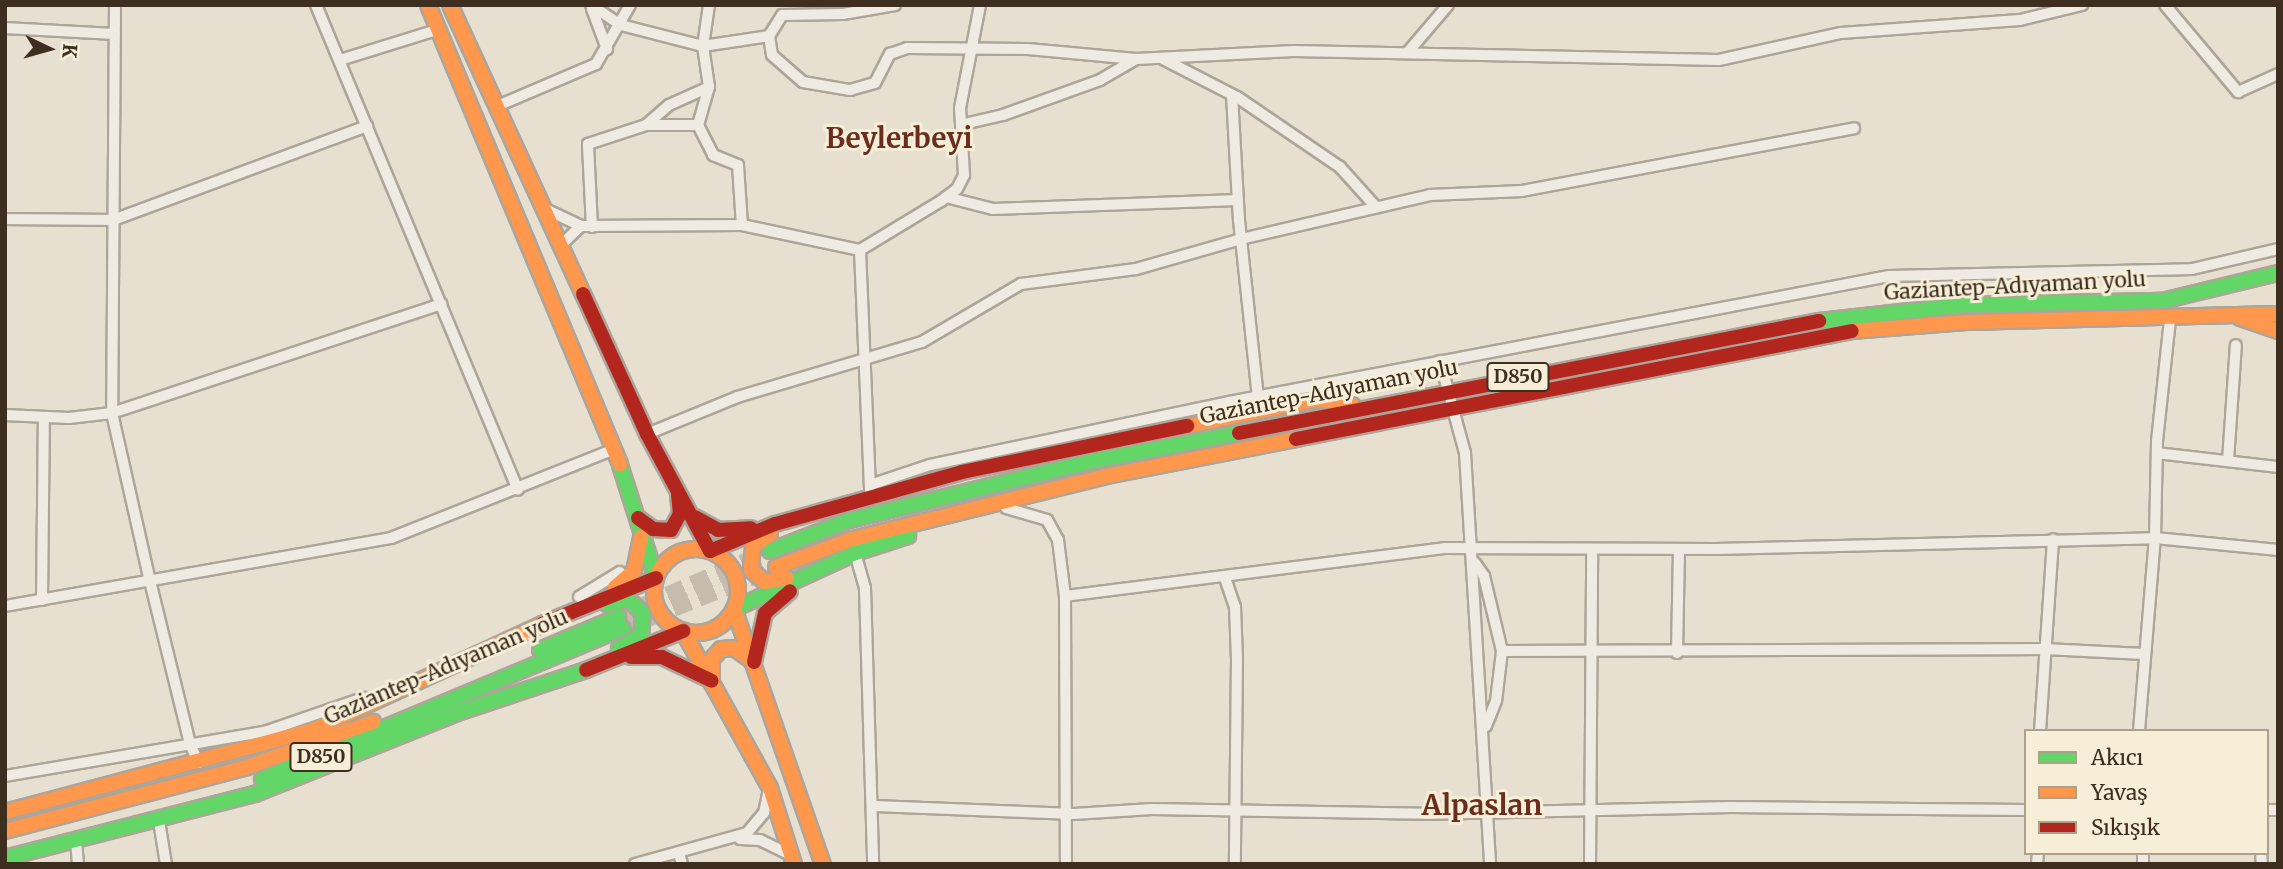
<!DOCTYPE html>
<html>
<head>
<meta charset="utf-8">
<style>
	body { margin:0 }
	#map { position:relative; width:2283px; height:869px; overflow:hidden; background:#e7e0d1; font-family:Merriweather,serif }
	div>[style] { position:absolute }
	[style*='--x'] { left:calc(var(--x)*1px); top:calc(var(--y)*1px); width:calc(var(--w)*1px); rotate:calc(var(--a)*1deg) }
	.highway-tunnel>* { height:18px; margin-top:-9px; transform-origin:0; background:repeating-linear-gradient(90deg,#c5bcae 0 18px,transparent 0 27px) }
	.roads { filter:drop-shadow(2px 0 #ada599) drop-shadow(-2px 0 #ada599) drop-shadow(0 2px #ada599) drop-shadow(0 -2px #ada599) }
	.street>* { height:10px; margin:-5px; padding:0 5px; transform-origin:5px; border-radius:5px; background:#efebe3 }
	.fast>* { height:14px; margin:-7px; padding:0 7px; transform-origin:7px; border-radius:7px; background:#63d668 }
	.slow>* { height:14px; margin:-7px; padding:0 7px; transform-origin:7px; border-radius:7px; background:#ff974d }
	.slow>.ring { margin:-7px; padding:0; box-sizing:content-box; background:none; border:14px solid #ff974d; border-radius:50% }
	.jam>* { height:14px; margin:-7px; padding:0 7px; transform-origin:7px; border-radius:7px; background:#b3261e }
	span { translate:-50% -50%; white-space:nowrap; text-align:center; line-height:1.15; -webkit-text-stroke:6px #f7eed8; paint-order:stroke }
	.shield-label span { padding:2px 5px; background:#f7eed8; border:2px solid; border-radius:5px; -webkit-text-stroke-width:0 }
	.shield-label { font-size:19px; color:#3d2e20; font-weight:700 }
	.street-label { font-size:21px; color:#3d2e20 }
	.district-label { font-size:28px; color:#6b2e1e; font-weight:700 }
	.frame { position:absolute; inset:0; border:7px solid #3d2e20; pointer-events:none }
	.legend { position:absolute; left:2024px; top:729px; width:245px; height:126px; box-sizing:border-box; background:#f7eed8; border:2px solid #ada18e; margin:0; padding:9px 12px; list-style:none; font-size:21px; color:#3d2e20 }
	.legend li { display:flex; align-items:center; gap:14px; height:35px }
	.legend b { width:35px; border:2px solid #ada18e }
	.north { position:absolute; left:14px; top:14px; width:70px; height:70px; -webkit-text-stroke:5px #f7eed8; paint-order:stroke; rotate:95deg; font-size:19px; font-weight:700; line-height:28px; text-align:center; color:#3d2e20 }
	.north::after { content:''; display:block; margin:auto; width:24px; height:32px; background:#3d2e20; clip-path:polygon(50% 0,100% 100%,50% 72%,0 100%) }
</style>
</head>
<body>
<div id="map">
	<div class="highway-tunnel">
		<div style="--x:618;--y:617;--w:159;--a:-23.3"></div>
		<div style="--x:623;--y:628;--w:165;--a:-21.7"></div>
	</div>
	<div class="roads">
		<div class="street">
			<div style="--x:115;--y:5;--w:408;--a:90.4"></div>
			<div style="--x:112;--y:413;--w:172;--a:77.3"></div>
			<div style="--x:150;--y:581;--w:168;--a:76.2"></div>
			<div style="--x:190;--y:744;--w:21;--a:65"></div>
			<div style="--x:316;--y:5;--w:525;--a:67.39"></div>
			<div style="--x:591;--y:5;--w:36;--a:34"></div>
			<div style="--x:621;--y:25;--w:85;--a:14.4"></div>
			<div style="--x:703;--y:46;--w:67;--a:-8.6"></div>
			<div style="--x:769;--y:36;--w:25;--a:-58"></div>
			<div style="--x:782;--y:15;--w:61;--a:-0.9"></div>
			<div style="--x:843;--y:14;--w:53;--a:-9.8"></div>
			<div style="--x:2165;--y:5;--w:114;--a:50"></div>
			<div style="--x:2238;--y:92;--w:44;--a:-24.2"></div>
			<div style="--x:592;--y:9;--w:43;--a:69.4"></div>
			<div style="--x:5;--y:28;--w:109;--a:3.2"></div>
			<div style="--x:769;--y:36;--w:19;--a:81"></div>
			<div style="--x:772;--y:55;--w:41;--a:41.1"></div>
			<div style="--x:803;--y:82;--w:48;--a:9.7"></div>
			<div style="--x:850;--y:90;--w:26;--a:-16"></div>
			<div style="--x:875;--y:83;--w:33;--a:-63"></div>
			<div style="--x:890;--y:54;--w:18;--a:-19"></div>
			<div style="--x:907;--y:48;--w:121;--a:0.5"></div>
			<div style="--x:1028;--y:49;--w:108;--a:5.3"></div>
			<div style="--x:1136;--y:59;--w:158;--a:-2.9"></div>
			<div style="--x:1294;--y:51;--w:425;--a:1.2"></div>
			<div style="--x:1719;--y:60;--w:125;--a:-12.5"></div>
			<div style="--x:1841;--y:33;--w:179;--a:-4.2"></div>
			<div style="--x:2020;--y:20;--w:64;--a:-13.6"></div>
			<div style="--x:1408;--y:52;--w:62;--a:-49.6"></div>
			<div style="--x:1163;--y:59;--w:83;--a:27.2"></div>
			<div style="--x:1237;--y:97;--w:125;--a:34.2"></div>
			<div style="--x:1340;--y:167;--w:54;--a:48"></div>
			<div style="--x:340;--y:60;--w:102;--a:-17.2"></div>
			<div style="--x:1232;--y:95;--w:125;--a:86.8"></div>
			<div style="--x:1239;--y:220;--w:178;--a:83.9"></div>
			<div style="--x:495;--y:107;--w:110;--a:-23.1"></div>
			<div style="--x:596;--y:64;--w:68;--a:-60"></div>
			<div style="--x:964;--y:124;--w:40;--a:-13"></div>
			<div style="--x:1003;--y:115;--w:103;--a:-19.8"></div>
			<div style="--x:1100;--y:80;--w:42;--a:-30.3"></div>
			<div style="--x:646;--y:125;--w:30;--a:-41"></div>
			<div style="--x:669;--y:105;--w:44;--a:-24.2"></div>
			<div style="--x:698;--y:125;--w:40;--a:-74"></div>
			<div style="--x:709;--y:87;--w:41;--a:-98.3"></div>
			<div style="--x:703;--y:46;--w:41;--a:-81.7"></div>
			<div style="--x:946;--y:197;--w:49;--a:14.3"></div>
			<div style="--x:993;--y:209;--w:245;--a:-2.1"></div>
			<div style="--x:541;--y:207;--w:44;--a:25.4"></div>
			<div style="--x:581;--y:226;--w:161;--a:-0.4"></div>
			<div style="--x:742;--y:225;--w:121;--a:12"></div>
			<div style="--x:860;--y:250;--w:95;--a:-31.2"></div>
			<div style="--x:941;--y:201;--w:20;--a:-37"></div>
			<div style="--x:957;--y:189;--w:16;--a:-63"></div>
			<div style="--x:964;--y:175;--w:67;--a:-93.4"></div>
			<div style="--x:960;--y:108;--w:105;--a:-79"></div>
			<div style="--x:5;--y:219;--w:108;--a:0.5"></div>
			<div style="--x:113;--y:220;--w:271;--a:-20.3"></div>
			<div style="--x:592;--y:227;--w:83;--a:-92.8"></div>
			<div style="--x:588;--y:144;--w:61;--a:-18.1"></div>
			<div style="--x:646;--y:125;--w:52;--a:0"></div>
			<div style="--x:698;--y:125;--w:34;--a:63"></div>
			<div style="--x:713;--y:155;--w:27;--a:22"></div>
			<div style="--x:738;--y:165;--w:60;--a:86.2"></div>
			<div style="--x:560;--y:246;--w:29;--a:-44"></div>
			<div style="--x:860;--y:250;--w:240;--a:87.6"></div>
			<div style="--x:1440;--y:361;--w:95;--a:74.8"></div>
			<div style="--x:1465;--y:453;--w:412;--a:86.5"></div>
			<div style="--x:5;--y:415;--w:64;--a:2.7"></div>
			<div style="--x:69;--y:418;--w:43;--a:-6.6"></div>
			<div style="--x:112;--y:413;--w:347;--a:-18.3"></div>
			<div style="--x:647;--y:434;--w:97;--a:-22.3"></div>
			<div style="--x:737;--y:397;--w:193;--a:-16.6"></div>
			<div style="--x:922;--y:342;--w:115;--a:-30.4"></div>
			<div style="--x:1021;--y:284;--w:116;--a:-7.4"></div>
			<div style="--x:1136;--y:269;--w:109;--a:-15.9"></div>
			<div style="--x:1241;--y:239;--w:194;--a:-13.1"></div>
			<div style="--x:1430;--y:195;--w:92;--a:-2.5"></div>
			<div style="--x:1522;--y:191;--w:338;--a:-10.7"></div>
			<div style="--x:2157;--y:453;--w:122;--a:6.6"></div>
			<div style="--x:2228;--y:461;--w:116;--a:-86.1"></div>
			<div style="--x:870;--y:485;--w:63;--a:-18.4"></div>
			<div style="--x:930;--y:465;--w:306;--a:-11.9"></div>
			<div style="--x:1229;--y:402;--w:672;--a:-10.81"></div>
			<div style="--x:1889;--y:276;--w:303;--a:-1.3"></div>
			<div style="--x:2192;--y:269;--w:88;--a:-13.1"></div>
			<div style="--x:1006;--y:508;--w:43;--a:16.3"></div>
			<div style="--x:1047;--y:520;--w:23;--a:61"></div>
			<div style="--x:1058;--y:540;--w:56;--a:82.9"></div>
			<div style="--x:1065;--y:596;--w:268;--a:89.8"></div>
			<div style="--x:855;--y:553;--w:36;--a:74"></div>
			<div style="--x:865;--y:588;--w:276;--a:88.3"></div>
			<div style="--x:1475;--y:563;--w:16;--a:55"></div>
			<div style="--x:1484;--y:576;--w:77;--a:76.5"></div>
			<div style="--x:1502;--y:651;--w:50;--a:96.8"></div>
			<div style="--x:1496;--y:701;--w:27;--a:112"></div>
			<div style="--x:1225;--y:578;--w:31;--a:71"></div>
			<div style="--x:1235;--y:607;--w:51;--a:87.8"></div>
			<div style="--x:1237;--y:658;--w:206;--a:90.6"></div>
			<div style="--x:1065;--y:596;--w:383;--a:-7.2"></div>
			<div style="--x:1445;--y:548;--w:271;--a:0.2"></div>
			<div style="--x:1716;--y:549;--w:439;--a:-1.4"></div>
			<div style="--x:2155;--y:538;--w:124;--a:5.6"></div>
			<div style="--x:579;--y:597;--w:48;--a:-31.4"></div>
			<div style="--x:42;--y:600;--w:183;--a:-89.4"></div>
			<div style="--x:5;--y:606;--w:392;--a:-10"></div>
			<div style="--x:391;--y:538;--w:241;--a:-21.7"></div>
			<div style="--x:1502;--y:651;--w:543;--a:-0.21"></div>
			<div style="--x:2045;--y:649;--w:99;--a:2.9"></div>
			<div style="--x:1677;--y:653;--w:104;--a:-88.9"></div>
			<div style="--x:2040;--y:731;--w:192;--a:-86.1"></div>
			<div style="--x:2139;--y:731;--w:194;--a:-85.3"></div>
			<div style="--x:2155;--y:538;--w:97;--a:-88.8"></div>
			<div style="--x:2157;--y:441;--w:122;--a:-83.9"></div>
			<div style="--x:5;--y:776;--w:266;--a:-9.7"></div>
			<div style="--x:267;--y:731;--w:102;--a:-19"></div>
			<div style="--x:875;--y:806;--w:199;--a:2.3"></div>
			<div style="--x:1074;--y:814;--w:78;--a:-3.7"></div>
			<div style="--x:1152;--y:809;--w:274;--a:1"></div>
			<div style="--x:1426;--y:814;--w:305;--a:-1.3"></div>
			<div style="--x:1731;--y:807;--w:295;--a:0.6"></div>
			<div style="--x:2267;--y:810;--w:11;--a:0"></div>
			<div style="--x:159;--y:821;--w:44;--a:80.8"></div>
			<div style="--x:740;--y:839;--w:20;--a:3"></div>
			<div style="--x:760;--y:840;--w:37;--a:26"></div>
			<div style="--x:76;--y:841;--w:23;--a:85"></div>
			<div style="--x:679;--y:853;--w:11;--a:75"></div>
			<div style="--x:2261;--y:853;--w:11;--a:85"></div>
			<div style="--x:635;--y:864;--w:116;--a:-15.5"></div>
			<div style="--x:747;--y:833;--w:26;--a:-50"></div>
			<div style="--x:764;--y:813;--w:25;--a:-78"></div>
			<div style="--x:1590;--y:864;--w:315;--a:-89.6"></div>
			<div style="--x:2037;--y:864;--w:11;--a:-85"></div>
			<div style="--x:2143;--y:864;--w:11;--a:-90"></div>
		</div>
		<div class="fast">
			<div style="--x:1819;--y:321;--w:146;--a:-6.3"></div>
			<div style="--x:1964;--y:305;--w:198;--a:-1.2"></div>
			<div style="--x:2162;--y:301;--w:119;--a:-13.6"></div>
			<div style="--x:620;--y:465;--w:119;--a:72.3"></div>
			<div style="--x:770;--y:551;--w:82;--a:-21.5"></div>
			<div style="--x:846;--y:521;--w:258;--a:-13.7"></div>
			<div style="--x:1097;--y:460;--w:145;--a:-10.8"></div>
			<div style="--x:607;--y:604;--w:22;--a:-10"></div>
			<div style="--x:629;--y:600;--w:19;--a:43"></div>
			<div style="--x:643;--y:613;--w:22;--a:95"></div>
			<div style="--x:641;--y:635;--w:26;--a:149"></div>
			<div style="--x:734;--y:609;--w:133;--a:-24.8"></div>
			<div style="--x:855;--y:553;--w:56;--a:-17.8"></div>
			<div style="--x:540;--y:650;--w:85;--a:-22.9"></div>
			<div style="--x:262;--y:779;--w:391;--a:-22.7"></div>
			<div style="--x:5;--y:858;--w:258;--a:-14.4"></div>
			<div style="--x:255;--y:794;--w:224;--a:-21.8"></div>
			<div style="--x:463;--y:711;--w:130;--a:-18.4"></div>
		</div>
		<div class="slow">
			<div style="--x:428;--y:5;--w:498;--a:67.3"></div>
			<div style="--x:450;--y:5;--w:318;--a:65.3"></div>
			<div style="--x:2240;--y:318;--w:40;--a:18.9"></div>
			<div style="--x:1852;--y:331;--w:114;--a:-4.5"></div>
			<div style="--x:1966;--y:322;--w:312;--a:-1.5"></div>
			<div style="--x:1187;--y:426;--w:134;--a:-11.6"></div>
			<div style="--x:1318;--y:399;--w:35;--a:10"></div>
			<div style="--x:770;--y:535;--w:20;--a:147"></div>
			<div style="--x:753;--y:546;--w:24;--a:95"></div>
			<div style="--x:751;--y:570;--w:18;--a:41"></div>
			<div style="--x:765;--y:582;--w:22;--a:-10"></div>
			<div class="ring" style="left:654px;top:549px;width:70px;height:70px"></div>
			<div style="--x:776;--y:567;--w:81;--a:-20.2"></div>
			<div style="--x:852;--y:539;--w:262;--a:-13.9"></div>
			<div style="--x:1106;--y:476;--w:194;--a:-11"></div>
			<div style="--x:615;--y:587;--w:25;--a:-40"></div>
			<div style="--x:634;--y:571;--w:35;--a:-78"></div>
			<div style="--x:734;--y:609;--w:270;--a:70.8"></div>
			<div style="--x:683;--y:631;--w:179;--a:61"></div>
			<div style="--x:770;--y:788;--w:80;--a:72.5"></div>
			<div style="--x:712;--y:680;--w:21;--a:-90"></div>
			<div style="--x:712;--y:659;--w:13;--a:-48"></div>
			<div style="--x:721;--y:649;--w:13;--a:-4"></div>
			<div style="--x:734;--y:648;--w:24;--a:35"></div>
			<div style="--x:5;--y:812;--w:319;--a:-14.9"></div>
			<div style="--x:313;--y:730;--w:252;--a:-24.8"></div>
			<div style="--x:5;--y:831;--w:250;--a:-14.8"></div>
			<div style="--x:247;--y:767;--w:134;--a:-19.7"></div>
		</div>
		<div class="jam">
			<div style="--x:583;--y:294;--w:154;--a:65.4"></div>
			<div style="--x:647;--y:434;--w:133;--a:61.7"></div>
			<div style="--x:1239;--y:433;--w:591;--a:-10.93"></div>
			<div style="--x:1296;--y:439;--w:566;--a:-10.99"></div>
			<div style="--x:695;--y:517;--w:26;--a:29"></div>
			<div style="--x:718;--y:530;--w:33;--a:-3"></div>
			<div style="--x:638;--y:518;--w:19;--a:36"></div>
			<div style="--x:653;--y:529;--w:18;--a:3"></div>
			<div style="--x:671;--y:530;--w:18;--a:-61"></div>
			<div style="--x:680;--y:514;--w:19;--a:-96"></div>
			<div style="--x:710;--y:551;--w:70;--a:-22.6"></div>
			<div style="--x:775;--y:524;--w:194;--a:-15.5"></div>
			<div style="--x:962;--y:472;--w:230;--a:-11.6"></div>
			<div style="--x:542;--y:624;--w:123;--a:-22"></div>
			<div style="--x:631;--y:657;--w:31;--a:0"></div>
			<div style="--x:662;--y:657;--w:55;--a:25.6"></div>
			<div style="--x:754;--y:662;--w:50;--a:-77.3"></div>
			<div style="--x:765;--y:613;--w:33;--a:-41"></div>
			<div style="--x:586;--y:670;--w:105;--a:-21.9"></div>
		</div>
	</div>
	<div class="shield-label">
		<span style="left:1518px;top:377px">D850</span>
		<span style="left:321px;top:757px">D850</span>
	</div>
	<div class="street-label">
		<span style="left:2015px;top:286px;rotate:-3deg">Gaziantep-Adıyaman yolu</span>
		<span style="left:1329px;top:392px;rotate:-11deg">Gaziantep-Adıyaman yolu</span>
		<span style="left:446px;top:667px;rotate:-23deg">Gaziantep-Adıyaman yolu</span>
	</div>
	<div class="district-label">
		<span style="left:899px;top:138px">Beylerbeyi</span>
		<span style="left:1482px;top:805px">Alpaslan</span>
	</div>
	<div class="frame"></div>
	<ul class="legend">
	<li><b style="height:9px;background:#63d668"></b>Akıcı</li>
	<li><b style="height:9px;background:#ff974d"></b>Yavaş</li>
	<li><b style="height:9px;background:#b3261e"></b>Sıkışık</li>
	</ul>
	<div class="north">K</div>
</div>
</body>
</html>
